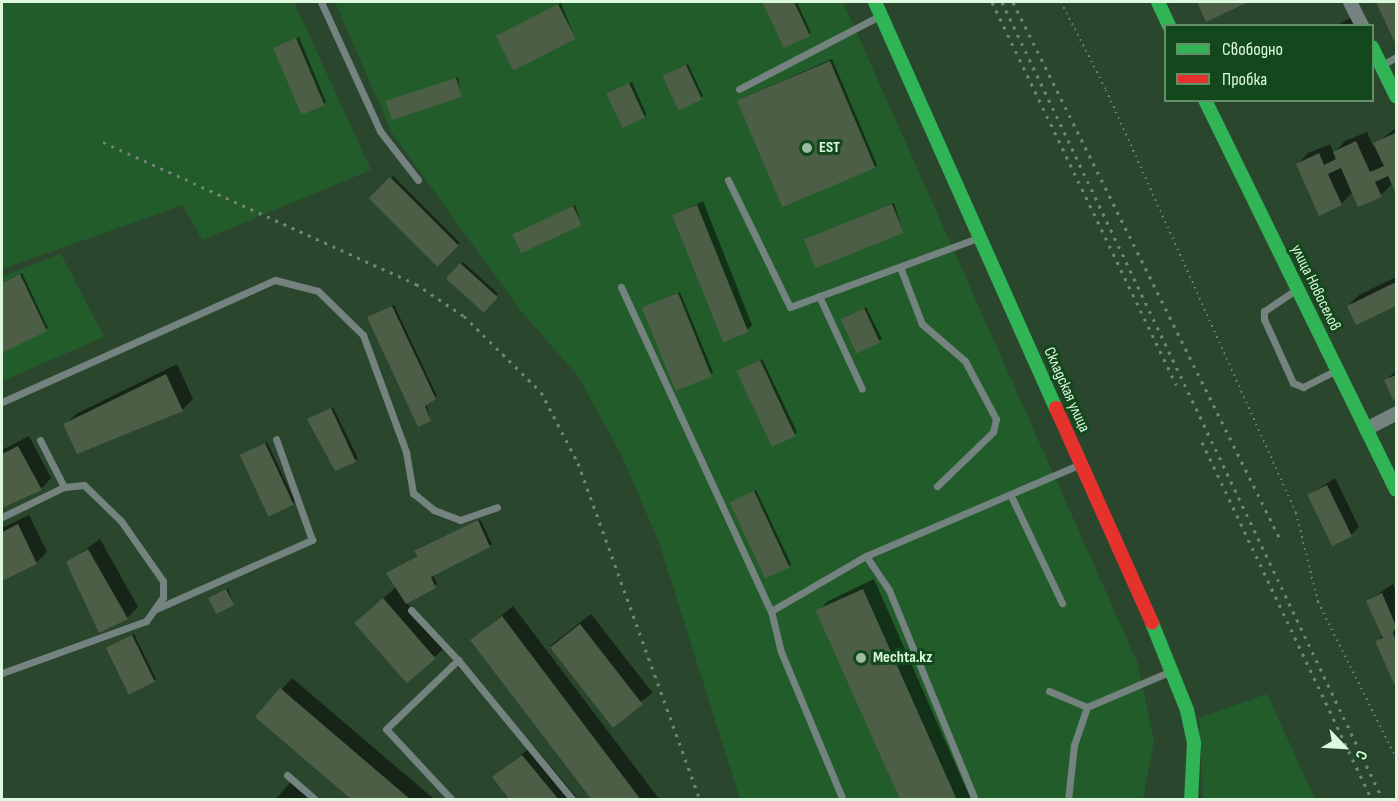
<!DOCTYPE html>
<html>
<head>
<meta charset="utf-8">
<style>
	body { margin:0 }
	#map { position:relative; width:1398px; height:801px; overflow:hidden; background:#2a472e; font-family:"Sofia Sans Condensed",sans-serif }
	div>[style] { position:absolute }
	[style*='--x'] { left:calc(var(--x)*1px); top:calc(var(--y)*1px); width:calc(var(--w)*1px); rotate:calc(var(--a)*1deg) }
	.built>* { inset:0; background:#235c2b }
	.shadow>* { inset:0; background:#0007; transform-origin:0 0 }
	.building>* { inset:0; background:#4c5e46; transform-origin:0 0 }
	.path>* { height:2px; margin-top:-1px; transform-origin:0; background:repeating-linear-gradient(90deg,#72827a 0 1.5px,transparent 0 6px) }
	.lane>* { height:7px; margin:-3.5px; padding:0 3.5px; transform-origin:3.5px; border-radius:3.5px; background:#748380 }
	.street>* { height:14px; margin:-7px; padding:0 7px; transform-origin:7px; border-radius:7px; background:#748380 }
	.fast>* { height:14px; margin:-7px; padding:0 7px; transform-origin:7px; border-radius:7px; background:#30b455 }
	.jam>* { height:14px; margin:-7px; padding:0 7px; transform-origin:7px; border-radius:7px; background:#e5322d }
	.rail>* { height:3px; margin-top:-1.5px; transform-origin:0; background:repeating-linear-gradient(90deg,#718479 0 3px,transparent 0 9px) }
	.dots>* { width:16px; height:16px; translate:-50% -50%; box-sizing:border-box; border:3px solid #12481c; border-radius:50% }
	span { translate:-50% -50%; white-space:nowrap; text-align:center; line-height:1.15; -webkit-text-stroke:6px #12481c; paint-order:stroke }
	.poi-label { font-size:16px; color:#dcf8dd; font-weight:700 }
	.left { translate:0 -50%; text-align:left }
	.street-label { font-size:16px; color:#dcf8dd }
	.frame { position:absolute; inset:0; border:3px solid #dcf8dd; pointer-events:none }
	.legend { position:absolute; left:1164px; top:24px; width:210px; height:78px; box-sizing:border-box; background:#12481c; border:2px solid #638e69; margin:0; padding:8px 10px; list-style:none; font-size:18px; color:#dcf8dd }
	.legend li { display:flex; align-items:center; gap:12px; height:30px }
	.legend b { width:30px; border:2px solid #638e69 }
	.north { position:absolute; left:1314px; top:717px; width:60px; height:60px; -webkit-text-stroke:4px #12481c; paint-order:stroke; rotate:115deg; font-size:16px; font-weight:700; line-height:24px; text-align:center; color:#dcf8dd }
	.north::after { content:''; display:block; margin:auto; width:21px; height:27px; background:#dcf8dd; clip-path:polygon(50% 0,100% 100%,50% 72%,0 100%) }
</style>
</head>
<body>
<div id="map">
	<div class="built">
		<div style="clip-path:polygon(2px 2px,294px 2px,371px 170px,202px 240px,183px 205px,2px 269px)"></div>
		<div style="clip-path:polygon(335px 2px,843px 2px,1138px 664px,1154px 741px,1143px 799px,740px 799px,659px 542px,622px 456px,578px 376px,521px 311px,392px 133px)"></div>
		<div style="clip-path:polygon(61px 254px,104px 337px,2px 381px,2px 277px)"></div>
		<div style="clip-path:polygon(1267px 694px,1315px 799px,1203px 799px,1199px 718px)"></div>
	</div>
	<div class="shadow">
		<div style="clip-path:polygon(764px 2px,797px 2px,811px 33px,785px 46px)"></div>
		<div style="clip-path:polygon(1198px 2px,1245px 2px,1207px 20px)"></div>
		<div style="clip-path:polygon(1377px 2px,1396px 2px,1396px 42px)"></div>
		<div style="clip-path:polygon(561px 3px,575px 38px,499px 34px)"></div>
		<div style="clip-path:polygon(1354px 16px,1358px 26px,1335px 26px)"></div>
		<div style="clip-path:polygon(299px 37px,326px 102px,324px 104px,275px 48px)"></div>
		<div style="clip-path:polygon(832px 59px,877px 165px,875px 167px,739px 100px)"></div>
		<div style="clip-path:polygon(688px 64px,703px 96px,701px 98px,664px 76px)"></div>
		<div style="clip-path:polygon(458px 77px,461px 96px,389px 106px,391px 104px)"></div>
		<div style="left:632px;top:82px;width:36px;height:25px;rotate:66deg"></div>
		<div style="clip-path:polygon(1396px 128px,1396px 189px,1393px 183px,1381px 195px,1353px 192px,1341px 204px,1298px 164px,1308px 153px,1330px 144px,1334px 153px,1345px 141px,1367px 132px,1373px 146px)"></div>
		<div style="left:393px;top:176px;width:94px;height:32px;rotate:45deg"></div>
		<div style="clip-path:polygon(703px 201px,752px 325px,747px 330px,674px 216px)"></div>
		<div style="clip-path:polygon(894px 203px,903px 232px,806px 241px,808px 239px)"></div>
		<div style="clip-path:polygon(575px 205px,581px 224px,514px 236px,516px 234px)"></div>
		<div style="left:463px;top:262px;width:47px;height:22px;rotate:42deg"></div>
		<div style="clip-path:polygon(22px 273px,48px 328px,2px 352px,2px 283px)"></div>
		<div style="clip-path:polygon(1396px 277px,1396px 304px,1357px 323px,1348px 306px,1359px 295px)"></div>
		<div style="clip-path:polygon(680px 292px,713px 372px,711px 374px,643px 308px)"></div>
		<div style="clip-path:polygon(394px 305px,437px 396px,426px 403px,430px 419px,369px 317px)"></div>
		<div style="clip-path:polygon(866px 307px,882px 339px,857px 352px,844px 317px)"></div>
		<div style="clip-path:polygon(762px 359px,797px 432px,795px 434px,738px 371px)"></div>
		<div style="clip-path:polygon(177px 364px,193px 399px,182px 410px,65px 425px,76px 414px)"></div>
		<div style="clip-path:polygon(1396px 370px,1396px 397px,1394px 398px,1386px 381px)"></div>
		<div style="left:333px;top:407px;width:57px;height:25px;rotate:64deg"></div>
		<div style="clip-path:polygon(29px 436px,51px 478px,41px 489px,2px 507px,2px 450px)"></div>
		<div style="clip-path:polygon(267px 442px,295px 501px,293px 503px,244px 454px)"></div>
		<div style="clip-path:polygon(1335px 478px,1359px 527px,1351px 535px,1309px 495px)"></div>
		<div style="clip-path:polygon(756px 490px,791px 564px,789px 566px,732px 503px)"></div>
		<div style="clip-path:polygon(29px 515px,47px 552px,36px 563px,2px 579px,2px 528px)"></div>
		<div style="clip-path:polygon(480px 519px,492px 544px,433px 575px,437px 584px,406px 602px,446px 646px,435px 657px,368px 612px,396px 587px,420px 555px,418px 550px)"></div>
		<div style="clip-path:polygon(100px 539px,138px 607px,127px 618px,68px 562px)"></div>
		<div style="clip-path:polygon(874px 579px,971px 800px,900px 800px,817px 612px,828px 601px)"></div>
		<div style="clip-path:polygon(1393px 584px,1396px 592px,1396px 684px,1377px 642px,1383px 635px,1368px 601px)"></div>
		<div style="clip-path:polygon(228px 588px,233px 603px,212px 597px)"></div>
		<div style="clip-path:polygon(513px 606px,660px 800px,593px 800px,472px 640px)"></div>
		<div style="left:591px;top:614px;width:100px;height:52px;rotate:52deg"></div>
		<div style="clip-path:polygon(134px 634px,156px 679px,154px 681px,110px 646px)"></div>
		<div style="clip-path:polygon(292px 678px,434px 799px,433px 800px,354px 800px,257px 717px)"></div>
		<div style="clip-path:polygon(533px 745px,579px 800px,512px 800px,494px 777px)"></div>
		<div style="clip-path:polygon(291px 782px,314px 800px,275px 800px)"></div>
	</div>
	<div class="building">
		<div style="clip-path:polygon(762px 2px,794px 2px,810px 36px,784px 48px)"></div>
		<div style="clip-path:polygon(1197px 2px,1248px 2px,1206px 22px)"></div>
		<div style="clip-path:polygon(1376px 2px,1396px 2px,1396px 45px)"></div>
		<div style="left:558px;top:4px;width:39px;height:70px;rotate:63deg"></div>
		<div style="left:296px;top:38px;width:73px;height:25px;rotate:67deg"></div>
		<div style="left:830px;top:61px;width:116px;height:101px;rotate:67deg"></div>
		<div style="left:686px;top:65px;width:38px;height:26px;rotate:65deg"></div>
		<div style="left:456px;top:78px;width:20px;height:74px;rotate:72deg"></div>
		<div style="left:629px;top:83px;width:38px;height:25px;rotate:65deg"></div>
		<div style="clip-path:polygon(1395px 133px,1396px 194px,1388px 176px,1375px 182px,1382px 197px,1358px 207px,1341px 168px,1328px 174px,1342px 205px,1319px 216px,1296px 164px,1319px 153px,1324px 165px,1336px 159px,1333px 152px,1356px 141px,1370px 172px,1384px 166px,1373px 143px)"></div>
		<div style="left:390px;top:177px;width:97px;height:30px;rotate:45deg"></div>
		<div style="left:892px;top:204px;width:31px;height:95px;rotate:68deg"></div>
		<div style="left:697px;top:205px;width:137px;height:27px;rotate:68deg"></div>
		<div style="left:573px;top:206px;width:21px;height:67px;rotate:65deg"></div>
		<div style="left:460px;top:263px;width:51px;height:21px;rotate:42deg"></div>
		<div style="clip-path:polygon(20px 274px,47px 331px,2px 353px,2px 283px)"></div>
		<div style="clip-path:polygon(1396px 282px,1396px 306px,1356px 325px,1347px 306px)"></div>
		<div style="left:678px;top:293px;width:90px;height:39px;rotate:68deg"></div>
		<div style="clip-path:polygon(392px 306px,436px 399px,425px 406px,431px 421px,418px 427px,367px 317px)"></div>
		<div style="left:864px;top:308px;width:38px;height:26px;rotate:65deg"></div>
		<div style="left:760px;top:360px;width:84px;height:26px;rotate:65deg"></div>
		<div style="clip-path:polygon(166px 374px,183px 411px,77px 454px,63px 424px)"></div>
		<div style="clip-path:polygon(1396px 375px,1396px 399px,1393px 400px,1384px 380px)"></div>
		<div style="clip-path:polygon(331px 408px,356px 462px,335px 471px,307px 419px)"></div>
		<div style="left:265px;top:443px;width:68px;height:28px;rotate:65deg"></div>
		<div style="clip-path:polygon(18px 446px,42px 490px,2px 508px,2px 454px)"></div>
		<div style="left:1327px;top:485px;width:57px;height:22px;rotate:64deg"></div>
		<div style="left:754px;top:491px;width:84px;height:27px;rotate:65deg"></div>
		<div style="clip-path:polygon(478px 520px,490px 547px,431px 577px,436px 588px,406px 604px,386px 573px,418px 556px,414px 551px)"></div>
		<div style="clip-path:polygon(18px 524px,37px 564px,2px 581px,2px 532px)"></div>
		<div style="clip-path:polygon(88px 549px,128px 619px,99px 633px,66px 562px)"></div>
		<div style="left:226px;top:589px;width:18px;height:20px;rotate:63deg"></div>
		<div style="left:863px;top:589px;width:231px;height:52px;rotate:66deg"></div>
		<div style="clip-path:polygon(1382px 593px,1396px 626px,1393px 633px,1396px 642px,1396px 688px,1375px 641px,1383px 638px,1366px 601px)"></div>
		<div style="left:383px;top:598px;width:80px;height:38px;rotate:49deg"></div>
		<div style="clip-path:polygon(502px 616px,641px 800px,592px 800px,470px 640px)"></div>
		<div style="left:580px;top:624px;width:102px;height:38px;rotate:52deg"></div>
		<div style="left:132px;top:635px;width:52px;height:29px;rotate:64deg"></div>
		<div style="clip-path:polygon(280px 688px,411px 800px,352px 800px,255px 717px)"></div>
		<div style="clip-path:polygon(522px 755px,559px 800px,510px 800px,492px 777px)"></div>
	</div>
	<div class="path">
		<div style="--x:1061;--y:2;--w:99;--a:62.9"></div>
		<div style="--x:1106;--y:90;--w:464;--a:65.8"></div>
		<div style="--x:1296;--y:513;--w:92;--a:76.1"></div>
		<div style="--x:1318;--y:602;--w:174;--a:63.4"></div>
	</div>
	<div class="lane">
		<div style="--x:321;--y:2;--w:142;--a:65.4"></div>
		<div style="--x:380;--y:131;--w:62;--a:52.2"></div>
		<div style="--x:1384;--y:64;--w:14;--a:-30"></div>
		<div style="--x:739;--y:89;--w:158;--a:-27.5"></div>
		<div style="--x:728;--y:180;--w:141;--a:64"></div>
		<div style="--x:790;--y:307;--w:200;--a:-20.2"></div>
		<div style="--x:900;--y:267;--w:61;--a:68.9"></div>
		<div style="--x:922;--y:324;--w:57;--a:40.7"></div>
		<div style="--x:965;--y:361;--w:66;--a:61.9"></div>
		<div style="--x:996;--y:419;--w:13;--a:103"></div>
		<div style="--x:993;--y:432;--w:78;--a:136"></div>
		<div style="--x:621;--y:287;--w:357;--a:65.2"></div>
		<div style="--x:1297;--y:289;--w:40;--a:146"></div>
		<div style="--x:1264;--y:311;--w:8;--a:90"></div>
		<div style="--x:1264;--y:319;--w:70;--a:65.6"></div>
		<div style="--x:1293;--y:383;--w:11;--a:22"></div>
		<div style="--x:1303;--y:387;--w:35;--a:-27"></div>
		<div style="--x:819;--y:296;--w:102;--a:65.2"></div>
		<div style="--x:2;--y:402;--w:299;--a:-24.1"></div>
		<div style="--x:275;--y:280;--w:44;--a:14.3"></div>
		<div style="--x:318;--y:291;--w:63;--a:44.4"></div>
		<div style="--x:363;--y:335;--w:125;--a:69.8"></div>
		<div style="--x:406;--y:452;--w:42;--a:80.3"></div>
		<div style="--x:413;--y:493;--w:27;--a:39"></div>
		<div style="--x:434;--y:510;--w:28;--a:21"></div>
		<div style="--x:460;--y:520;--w:39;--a:-19"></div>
		<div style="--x:40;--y:440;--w:53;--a:62.9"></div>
		<div style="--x:1011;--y:496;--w:119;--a:64.5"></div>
		<div style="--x:2;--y:517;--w:69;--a:-25.8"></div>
		<div style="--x:64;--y:487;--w:20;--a:-6"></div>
		<div style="--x:84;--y:485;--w:52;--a:44.2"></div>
		<div style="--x:121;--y:521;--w:73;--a:55"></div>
		<div style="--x:163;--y:581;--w:16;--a:90"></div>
		<div style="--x:163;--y:597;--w:29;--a:125"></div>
		<div style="--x:146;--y:621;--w:153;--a:160.1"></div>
		<div style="--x:866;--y:556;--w:41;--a:55.9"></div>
		<div style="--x:889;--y:590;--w:227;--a:67.7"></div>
		<div style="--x:156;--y:609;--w:171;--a:-23.9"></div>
		<div style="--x:312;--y:540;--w:107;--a:-109.6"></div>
		<div style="--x:411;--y:610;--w:69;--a:46.8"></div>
		<div style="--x:1049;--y:691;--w:41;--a:22.8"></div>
		<div style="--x:287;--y:775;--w:38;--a:41"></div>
		<div style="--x:452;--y:800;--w:97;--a:-132.9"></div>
		<div style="--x:386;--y:729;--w:100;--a:-43.8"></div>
		<div style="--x:458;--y:660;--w:181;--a:50.6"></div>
		<div style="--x:843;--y:800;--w:160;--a:-112.7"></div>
		<div style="--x:781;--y:652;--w:42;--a:-103.7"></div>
		<div style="--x:771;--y:611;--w:110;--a:-30.1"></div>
		<div style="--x:866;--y:556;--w:231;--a:-23.2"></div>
		<div style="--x:1068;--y:800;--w:55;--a:-83.8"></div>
		<div style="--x:1074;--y:745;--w:40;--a:-71.1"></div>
		<div style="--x:1087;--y:707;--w:89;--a:-23.1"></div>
	</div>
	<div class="street">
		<div style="--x:1350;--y:2;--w:27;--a:63"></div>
		<div style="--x:1366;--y:429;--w:34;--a:-27"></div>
	</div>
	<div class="fast">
		<div style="--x:875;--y:2;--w:445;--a:66"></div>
		<div style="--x:1158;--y:2;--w:26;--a:65"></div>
		<div style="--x:1372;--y:47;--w:55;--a:63.9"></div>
		<div style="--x:1205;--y:100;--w:434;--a:63.9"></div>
		<div style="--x:1152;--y:623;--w:94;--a:68.1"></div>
		<div style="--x:1187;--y:710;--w:34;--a:78"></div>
		<div style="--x:1194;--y:743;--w:57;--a:93"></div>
	</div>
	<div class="jam">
		<div style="--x:1056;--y:408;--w:235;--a:65.9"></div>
	</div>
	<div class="rail">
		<div style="--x:992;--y:2;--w:425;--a:64.3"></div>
		<div style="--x:1002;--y:2;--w:884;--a:64.48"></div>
		<div style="--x:1013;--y:2;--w:602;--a:63.56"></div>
		<div style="--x:103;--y:142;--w:344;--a:24.4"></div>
		<div style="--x:416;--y:284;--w:58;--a:33.7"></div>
		<div style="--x:464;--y:316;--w:108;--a:44.6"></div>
		<div style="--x:541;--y:392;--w:80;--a:62.5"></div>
		<div style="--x:578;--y:463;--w:358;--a:70.1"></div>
		<div style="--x:1202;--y:442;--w:396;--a:64.6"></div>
	</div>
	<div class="dots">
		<div style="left:807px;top:148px;background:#9ebaa0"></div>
		<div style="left:861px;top:658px;background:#9ebaa0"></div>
	</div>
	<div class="poi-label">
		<span class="left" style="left:819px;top:148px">EST</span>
		<span class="left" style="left:873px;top:658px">Mechta.kz</span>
	</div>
	<div class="street-label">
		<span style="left:1315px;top:288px;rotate:64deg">улица Новоселов</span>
		<span style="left:1066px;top:390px;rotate:66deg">Складская улица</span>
	</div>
	<div class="frame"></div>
	<ul class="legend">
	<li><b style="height:8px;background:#30b455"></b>Свободно</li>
	<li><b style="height:8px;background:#e5322d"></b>Пробка</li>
	</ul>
	<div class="north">С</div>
</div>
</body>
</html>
